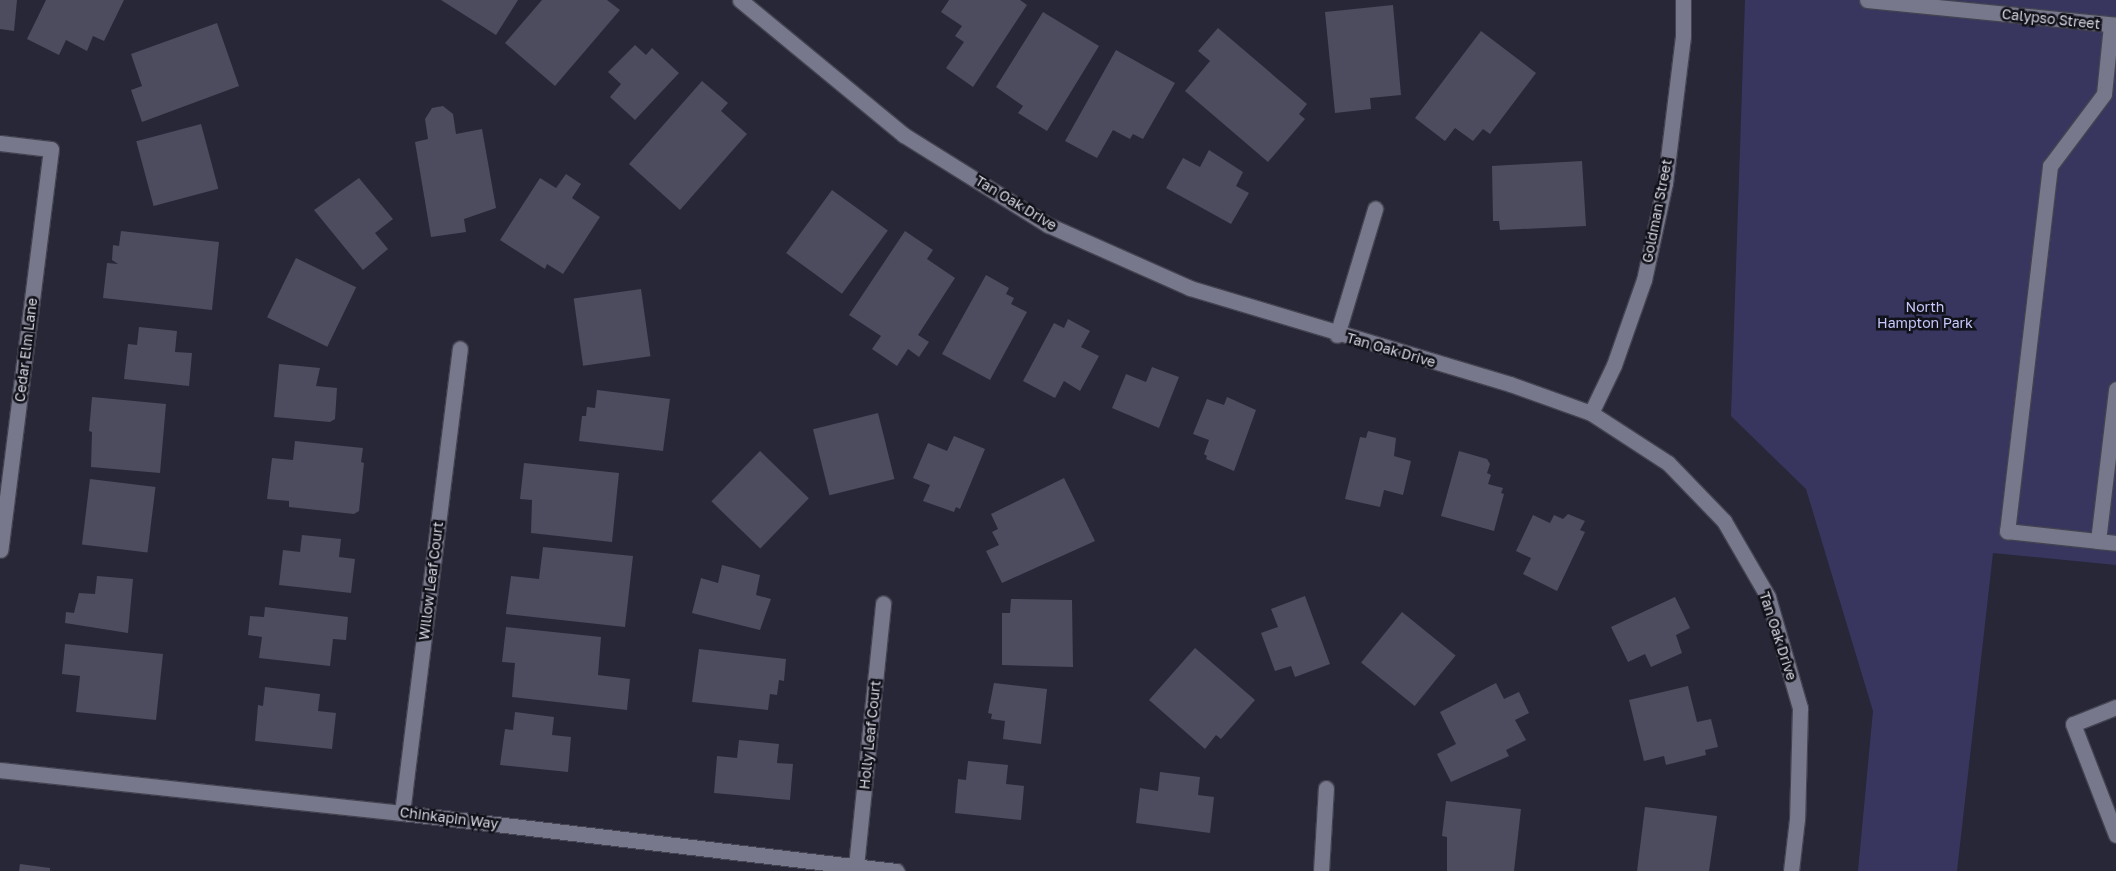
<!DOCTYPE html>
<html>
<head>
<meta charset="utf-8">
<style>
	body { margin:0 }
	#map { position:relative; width:2116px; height:871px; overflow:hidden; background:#272738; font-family:"Golos Text",sans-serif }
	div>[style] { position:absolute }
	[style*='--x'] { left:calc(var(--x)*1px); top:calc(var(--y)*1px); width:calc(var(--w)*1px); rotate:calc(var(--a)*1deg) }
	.green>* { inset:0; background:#38365f }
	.building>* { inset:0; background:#4c4c5e; transform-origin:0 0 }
	.roads { filter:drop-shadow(1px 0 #434351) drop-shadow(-1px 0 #434351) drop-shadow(0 1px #434351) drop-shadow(0 -1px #434351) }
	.lane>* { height:15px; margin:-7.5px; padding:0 7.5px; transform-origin:7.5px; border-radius:7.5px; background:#77788b }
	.street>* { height:15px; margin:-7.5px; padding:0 7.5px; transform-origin:7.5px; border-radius:7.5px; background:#77788b }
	span { translate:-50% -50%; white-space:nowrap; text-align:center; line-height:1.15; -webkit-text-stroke:5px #111119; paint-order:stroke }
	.street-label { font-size:14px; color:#d5d6e1 }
	.park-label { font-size:14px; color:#c7c8fd }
</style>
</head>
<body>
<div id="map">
	<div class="green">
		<div style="clip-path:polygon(1745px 0,2116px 0,2116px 565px,1993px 553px,1957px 871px,1858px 871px,1873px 711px,1806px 489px,1731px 416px)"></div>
	</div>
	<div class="building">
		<div style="clip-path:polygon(0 0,17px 0,14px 31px,0 29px)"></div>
		<div style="clip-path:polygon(46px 0,124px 0,104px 41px,93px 36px,87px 51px,66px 40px,59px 55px,27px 39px)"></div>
		<div style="clip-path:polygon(441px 0,518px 0,496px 35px)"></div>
		<div style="clip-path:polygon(542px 0,607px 0,620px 10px,555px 86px,505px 43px)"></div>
		<div style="clip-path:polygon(949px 0,1020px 0,1027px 5px,973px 87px,946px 68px,964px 42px,955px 36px,962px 26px,941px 12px)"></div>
		<div style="clip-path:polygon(1393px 5px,1401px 95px,1370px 98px,1371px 109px,1335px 113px,1325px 12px)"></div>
		<div style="clip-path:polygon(1043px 12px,1099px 46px,1047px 131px,1018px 113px,1023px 106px,996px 87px)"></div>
		<div style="clip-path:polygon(217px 23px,239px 86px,142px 122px,131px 90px,142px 86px,131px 54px)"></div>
		<div style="clip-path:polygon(1218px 28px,1307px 104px,1299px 114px,1305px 119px,1268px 162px,1185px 91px,1210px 61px,1198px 51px)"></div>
		<div style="clip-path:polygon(1481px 31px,1536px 73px,1490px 134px,1483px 129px,1473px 141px,1455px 128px,1445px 141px,1415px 118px)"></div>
		<div style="clip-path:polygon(635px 45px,646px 55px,652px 48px,679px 73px,635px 120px,610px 97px,621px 84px,608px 72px)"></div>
		<div style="clip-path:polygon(1116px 50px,1175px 83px,1143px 139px,1133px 134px,1130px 139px,1113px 130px,1097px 158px,1065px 141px)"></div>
		<div style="clip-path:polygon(702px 81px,728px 103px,721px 111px,747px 134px,680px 210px,629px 164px)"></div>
		<div style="clip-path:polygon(443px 106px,453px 114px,456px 134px,482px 129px,496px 208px,464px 219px,466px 232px,431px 237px,415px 142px,428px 139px,425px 119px,432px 108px)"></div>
		<div style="left:201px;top:124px;width:67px;height:67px;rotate:75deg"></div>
		<div style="clip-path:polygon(1209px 150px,1243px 172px,1236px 186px,1249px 193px,1231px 224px,1166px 188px,1183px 158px,1200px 167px)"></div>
		<div style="clip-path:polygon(1582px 161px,1586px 226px,1500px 230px,1499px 221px,1493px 221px,1492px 166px)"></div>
		<div style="clip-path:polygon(566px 174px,581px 184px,572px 198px,600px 217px,563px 274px,547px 264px,545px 269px,500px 240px,540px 178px,556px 188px)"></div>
		<div style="clip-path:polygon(359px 178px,393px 219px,375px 233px,388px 249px,363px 270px,314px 210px)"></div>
		<div style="left:832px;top:190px;width:69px;height:78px;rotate:36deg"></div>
		<div style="clip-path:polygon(121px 231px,219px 242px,212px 310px,103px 298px,107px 263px,118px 264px,112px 260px,113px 245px,119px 246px)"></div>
		<div style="clip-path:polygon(905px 231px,933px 250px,927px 259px,955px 278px,918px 335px,929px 342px,919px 357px,908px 349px,897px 366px,872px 349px,881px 336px,849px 315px)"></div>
		<div style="left:296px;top:258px;width:67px;height:66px;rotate:26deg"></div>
		<div style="clip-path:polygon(986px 275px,1009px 288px,1006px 294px,1014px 298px,1011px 304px,1027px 312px,990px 380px,942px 354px)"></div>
		<div style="left:641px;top:289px;width:68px;height:68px;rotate:82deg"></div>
		<div style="clip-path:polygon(1068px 319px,1090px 331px,1081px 347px,1099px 356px,1080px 391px,1064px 381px,1055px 398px,1023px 381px,1054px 323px,1064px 328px)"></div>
		<div style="clip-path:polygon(139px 327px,177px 331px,175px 352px,192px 353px,189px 386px,124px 379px,128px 344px,137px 345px)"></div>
		<div style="clip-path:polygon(279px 364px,320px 368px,316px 386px,337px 388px,335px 419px,330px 422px,274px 417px)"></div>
		<div style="clip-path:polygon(1152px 367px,1179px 377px,1159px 428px,1112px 408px,1126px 374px,1146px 382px)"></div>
		<div style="clip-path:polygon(597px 390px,670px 399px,663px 451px,579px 441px,582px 416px,586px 416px,587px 407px,595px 408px)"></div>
		<div style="clip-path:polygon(92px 397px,166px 404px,160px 473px,91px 467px,92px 432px,89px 431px)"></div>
		<div style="clip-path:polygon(1227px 397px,1256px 410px,1234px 471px,1206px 459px,1207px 456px,1204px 454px,1209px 440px,1193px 434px,1207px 399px,1224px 405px)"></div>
		<div style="left:878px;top:413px;width:68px;height:67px;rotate:76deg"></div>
		<div style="clip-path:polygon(1368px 431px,1396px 438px,1394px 456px,1411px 461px,1403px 495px,1384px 490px,1380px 507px,1345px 499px,1360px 437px,1366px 438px)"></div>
		<div style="clip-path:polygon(954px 436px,985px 449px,960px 509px,956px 507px,954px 512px,923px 501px,930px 485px,913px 478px,928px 443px,947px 451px)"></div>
		<div style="clip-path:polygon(295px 441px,363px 448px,361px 462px,364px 463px,359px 511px,354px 514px,289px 507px,289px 501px,267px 499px,272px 458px,293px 460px)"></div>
		<div style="left:760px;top:451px;width:68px;height:70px;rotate:44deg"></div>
		<div style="clip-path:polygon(1459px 451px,1487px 459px,1490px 464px,1487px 473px,1491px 475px,1488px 484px,1503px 488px,1501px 493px,1504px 494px,1494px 531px,1441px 516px)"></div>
		<div style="clip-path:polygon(524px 463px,619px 473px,612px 542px,531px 533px,532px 500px,520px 499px)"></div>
		<div style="clip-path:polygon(1064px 478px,1095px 541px,1002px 583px,986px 551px,999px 545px,992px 532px,998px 529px,991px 514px)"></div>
		<div style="left:90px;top:479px;width:66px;height:66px;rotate:7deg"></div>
		<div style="clip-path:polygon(1568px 514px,1585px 521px,1580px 530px,1585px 532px,1557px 591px,1523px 574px,1531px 558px,1516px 551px,1533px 515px,1550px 523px,1554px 515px,1563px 519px)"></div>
		<div style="clip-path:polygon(302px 535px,341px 539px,339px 557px,355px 559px,351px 593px,279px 585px,283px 550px,300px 552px)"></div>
		<div style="clip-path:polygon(543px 547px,633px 556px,625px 627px,506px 614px,511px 576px,539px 579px)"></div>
		<div style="clip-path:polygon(722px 565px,760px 575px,756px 595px,771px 599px,760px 630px,692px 613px,701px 578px,718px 583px)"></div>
		<div style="clip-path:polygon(97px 576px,133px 579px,128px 633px,65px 623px,66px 612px,74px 613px,79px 593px,95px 594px)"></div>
		<div style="clip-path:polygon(1305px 596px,1330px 664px,1295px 677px,1291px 666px,1275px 671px,1261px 633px,1278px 627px,1271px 609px)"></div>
		<div style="clip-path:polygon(1675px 597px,1690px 628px,1676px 635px,1682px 653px,1651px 667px,1645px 654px,1628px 662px,1611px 627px)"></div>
		<div style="clip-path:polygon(1011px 599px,1072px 600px,1073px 667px,1002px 665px,1002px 613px,1010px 613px)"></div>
		<div style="clip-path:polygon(265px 607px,348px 617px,346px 640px,333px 639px,330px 666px,259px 658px,262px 637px,248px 635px,250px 616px,264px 617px)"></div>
		<div style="left:1402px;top:612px;width:69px;height:65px;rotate:39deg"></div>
		<div style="clip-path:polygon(506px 627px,601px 637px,598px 675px,630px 679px,627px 710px,512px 697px,515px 663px,502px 662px)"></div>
		<div style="clip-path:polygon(65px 644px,163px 654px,156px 720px,76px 712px,80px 676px,62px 674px)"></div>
		<div style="clip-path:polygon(1195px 648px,1255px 700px,1221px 739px,1216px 735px,1205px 749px,1149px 700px)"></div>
		<div style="clip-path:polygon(699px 649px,786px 659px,784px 681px,779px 680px,777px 695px,770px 694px,768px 710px,692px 702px)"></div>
		<div style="clip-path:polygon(994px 683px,1047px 689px,1041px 744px,1003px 739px,1005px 721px,991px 719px,992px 714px,988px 713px)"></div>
		<div style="clip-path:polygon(1496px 683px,1504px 699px,1519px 692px,1529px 713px,1515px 720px,1526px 740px,1506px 750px,1509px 756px,1451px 782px,1437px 754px,1456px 744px,1440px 712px)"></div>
		<div style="clip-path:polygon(1688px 686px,1697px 722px,1711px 719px,1718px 747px,1705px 750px,1706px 755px,1666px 765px,1664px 756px,1644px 761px,1629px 700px)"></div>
		<div style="clip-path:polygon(265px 687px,320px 694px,318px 711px,336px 713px,332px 749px,255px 741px,258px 705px,263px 706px)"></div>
		<div style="clip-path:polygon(515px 712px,554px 717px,552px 735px,571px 737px,568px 772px,500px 765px,505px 729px,513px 730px)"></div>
		<div style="clip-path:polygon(739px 740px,779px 744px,777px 763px,793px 764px,790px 800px,714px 793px,717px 756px,737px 758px)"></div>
		<div style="clip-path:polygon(968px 761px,1008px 765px,1006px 784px,1024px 786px,1021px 820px,955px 813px,958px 779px,966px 780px)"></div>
		<div style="clip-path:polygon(1160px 772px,1200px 777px,1198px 795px,1214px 797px,1210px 833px,1136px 823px,1140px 788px,1158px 791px)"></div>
		<div style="clip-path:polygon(1446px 801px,1521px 809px,1514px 871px,1447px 871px,1447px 837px,1442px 836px)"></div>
		<div style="clip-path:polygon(1645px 807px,1717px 816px,1709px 871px,1637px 871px)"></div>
		<div style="clip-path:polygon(20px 864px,50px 868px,50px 871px,19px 871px)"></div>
	</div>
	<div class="roads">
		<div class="lane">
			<div style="--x:2111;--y:25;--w:69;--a:95.8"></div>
			<div style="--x:2104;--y:94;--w:90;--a:126.9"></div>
			<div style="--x:2050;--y:166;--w:368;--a:96.7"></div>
			<div style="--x:2007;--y:531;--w:92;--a:6.3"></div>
			<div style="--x:2098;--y:541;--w:153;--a:-83.2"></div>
			<div style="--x:2098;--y:541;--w:18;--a:6"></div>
			<div style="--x:2116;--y:707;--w:46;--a:158.4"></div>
			<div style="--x:2073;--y:724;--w:119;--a:68.8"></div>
		</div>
		<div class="street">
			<div style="--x:740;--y:0;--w:212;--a:39.5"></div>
			<div style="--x:904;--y:135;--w:170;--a:32"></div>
			<div style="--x:1048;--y:225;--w:155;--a:23.9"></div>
			<div style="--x:1190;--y:288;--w:334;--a:16.7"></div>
			<div style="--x:1510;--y:384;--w:86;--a:19.7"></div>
			<div style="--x:1591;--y:413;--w:92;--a:33"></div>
			<div style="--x:1668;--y:463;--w:81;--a:46"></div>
			<div style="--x:1724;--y:521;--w:88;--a:59.9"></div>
			<div style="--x:1768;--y:597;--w:116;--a:73.9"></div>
			<div style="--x:1800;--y:708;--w:111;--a:91.5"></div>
			<div style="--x:1797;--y:819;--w:52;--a:96.6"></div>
			<div style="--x:1867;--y:0;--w:250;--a:5.7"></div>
			<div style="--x:0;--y:143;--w:51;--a:6.7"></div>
			<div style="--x:51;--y:149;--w:404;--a:97.2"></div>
			<div style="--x:1337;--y:335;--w:132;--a:-73.2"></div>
			<div style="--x:1591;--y:413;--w:53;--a:-64.4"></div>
			<div style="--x:1614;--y:365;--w:90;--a:-70.6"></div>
			<div style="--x:1644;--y:280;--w:99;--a:-77.8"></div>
			<div style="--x:1665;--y:183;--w:148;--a:-83"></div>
			<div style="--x:1683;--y:36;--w:36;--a:-90"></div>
			<div style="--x:0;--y:770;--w:404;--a:6.1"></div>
			<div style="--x:402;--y:813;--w:498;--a:6.7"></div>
			<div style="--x:402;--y:813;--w:468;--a:-82.9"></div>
			<div style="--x:856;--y:866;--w:264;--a:-84.1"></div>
			<div style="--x:1321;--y:871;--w:83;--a:-86.6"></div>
		</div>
	</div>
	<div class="street-label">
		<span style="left:2051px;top:19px;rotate:6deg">Calypso Street</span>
		<span style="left:1016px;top:203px;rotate:31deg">Tan Oak Drive</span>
		<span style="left:1657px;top:211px;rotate:-79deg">Goldman Street</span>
		<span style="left:26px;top:350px;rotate:-83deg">Cedar Elm Lane</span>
		<span style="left:1391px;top:350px;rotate:16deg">Tan Oak Drive</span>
		<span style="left:431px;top:581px;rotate:-83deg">Willow Leaf Court</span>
		<span style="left:1778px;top:636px;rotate:72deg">Tan Oak Drive</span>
		<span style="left:870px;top:735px;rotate:-84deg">Holly Leaf Court</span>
		<span style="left:449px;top:818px;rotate:7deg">Chinkapin Way</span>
	</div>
	<div class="park-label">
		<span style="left:1925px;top:315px">North<br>Hampton Park</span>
	</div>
</div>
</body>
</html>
